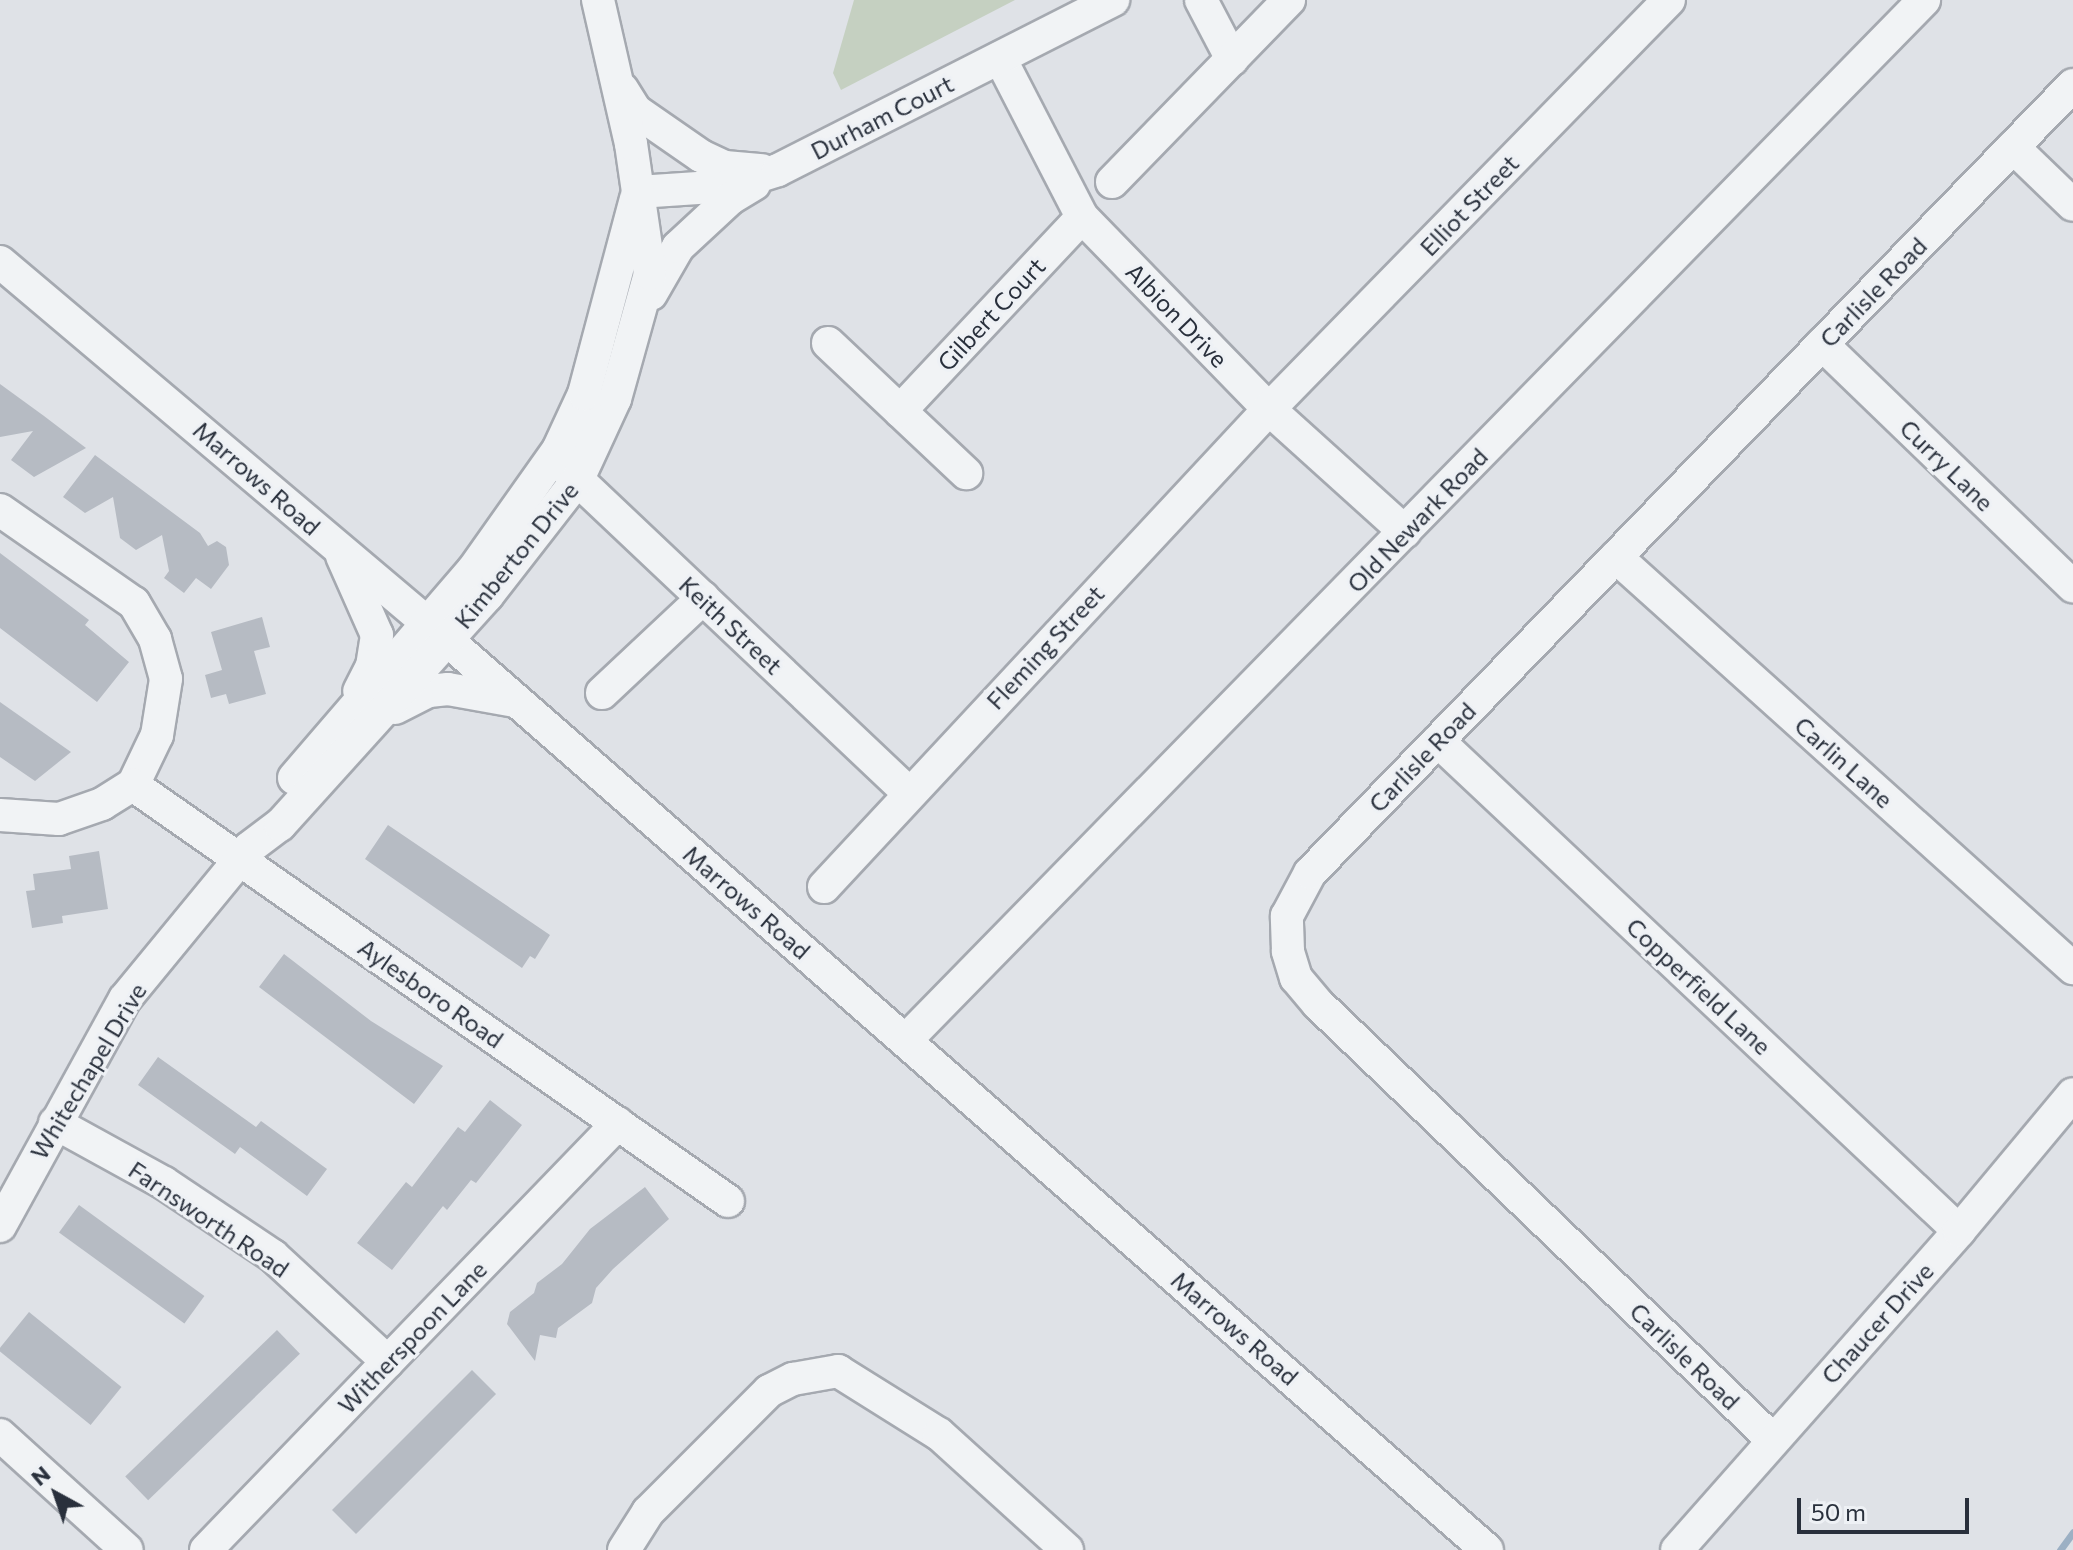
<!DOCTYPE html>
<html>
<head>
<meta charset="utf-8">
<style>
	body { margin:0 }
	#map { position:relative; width:2073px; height:1550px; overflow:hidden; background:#dfe2e7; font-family:Commissioner,sans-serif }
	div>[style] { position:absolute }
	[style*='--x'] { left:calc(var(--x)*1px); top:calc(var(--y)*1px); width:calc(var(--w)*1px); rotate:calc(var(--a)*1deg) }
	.green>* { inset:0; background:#c5d0c1 }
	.stream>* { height:7px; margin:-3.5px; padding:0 3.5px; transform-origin:3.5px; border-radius:3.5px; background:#9cb0c4 }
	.building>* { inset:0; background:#b6bbc3; transform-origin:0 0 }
	.roads { filter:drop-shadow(2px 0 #a5a9b0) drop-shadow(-2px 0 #a5a9b0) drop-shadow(0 2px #a5a9b0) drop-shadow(0 -2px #a5a9b0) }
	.minor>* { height:32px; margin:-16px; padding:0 16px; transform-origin:16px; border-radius:16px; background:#f1f3f5 }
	span { translate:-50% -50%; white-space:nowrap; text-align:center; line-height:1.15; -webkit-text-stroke:6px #eef1f5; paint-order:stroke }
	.street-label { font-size:24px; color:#29303c }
	.north { position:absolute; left:16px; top:1454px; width:80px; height:80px; -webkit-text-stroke:6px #eef1f5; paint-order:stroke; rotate:320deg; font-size:22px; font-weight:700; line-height:32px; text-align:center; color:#29303c }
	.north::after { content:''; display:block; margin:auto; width:28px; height:36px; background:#29303c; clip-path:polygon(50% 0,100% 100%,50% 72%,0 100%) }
	.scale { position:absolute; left:1797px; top:1498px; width:172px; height:36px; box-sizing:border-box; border:4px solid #29303c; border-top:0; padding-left:10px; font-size:24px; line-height:28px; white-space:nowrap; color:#29303c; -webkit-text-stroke:6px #eef1f5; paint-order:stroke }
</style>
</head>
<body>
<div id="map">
	<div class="green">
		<div style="clip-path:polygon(854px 0,1015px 0,841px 90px,833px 73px)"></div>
	</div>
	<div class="stream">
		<div style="--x:2060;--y:1550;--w:22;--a:-54"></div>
	</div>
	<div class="building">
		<div style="clip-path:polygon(0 384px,44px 416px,86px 448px,34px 477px,11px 460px,33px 431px,0 437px)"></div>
		<div style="clip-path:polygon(95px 455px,200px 533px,208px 546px,217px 541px,226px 547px,229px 565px,211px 589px,196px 578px,184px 593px,164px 578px,169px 571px,162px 535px,136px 550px,120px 538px,113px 497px,85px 513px,63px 497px)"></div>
		<div style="clip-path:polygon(0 553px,89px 620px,85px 625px,129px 662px,97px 702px,0 628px)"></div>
		<div style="clip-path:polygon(262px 617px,270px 647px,254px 651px,266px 694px,229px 704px,226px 694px,211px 698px,205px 675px,222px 670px,211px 632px)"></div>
		<div style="clip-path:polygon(0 702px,71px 752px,35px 781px,0 757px)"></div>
		<div style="clip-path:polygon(388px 825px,550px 935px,535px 959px,530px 956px,522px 968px,365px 859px)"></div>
		<div style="clip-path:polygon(99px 851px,108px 909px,62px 916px,63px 923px,32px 928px,26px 891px,35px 890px,33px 874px,71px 869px,69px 856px)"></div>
		<div style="clip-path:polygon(284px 954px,371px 1021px,443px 1066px,414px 1104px,259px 987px)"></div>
		<div style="clip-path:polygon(158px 1057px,256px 1127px,261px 1121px,327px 1169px,307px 1196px,240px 1147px,235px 1154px,138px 1085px)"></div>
		<div style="clip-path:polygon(490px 1100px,522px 1125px,476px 1183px,471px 1180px,447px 1210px,443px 1206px,392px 1270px,357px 1243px,406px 1182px,412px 1187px,458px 1127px,465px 1132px)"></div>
		<div style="clip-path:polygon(645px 1187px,669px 1219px,613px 1269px,596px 1288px,592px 1303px,558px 1328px,556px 1338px,540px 1335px,535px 1361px,507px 1324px,510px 1312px,534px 1293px,537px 1283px,562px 1264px,590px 1229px)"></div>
		<div style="left:79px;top:1205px;width:155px;height:34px;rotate:36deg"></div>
		<div style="left:29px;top:1312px;width:119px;height:49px;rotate:39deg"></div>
		<div style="left:277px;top:1330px;width:33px;height:211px;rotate:46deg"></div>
		<div style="left:472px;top:1370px;width:34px;height:198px;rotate:45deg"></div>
	</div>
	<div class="roads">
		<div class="minor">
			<div style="--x:1201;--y:0;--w:67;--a:62.3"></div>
			<div style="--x:1000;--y:58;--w:179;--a:62.7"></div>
			<div style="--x:1082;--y:217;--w:268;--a:45.8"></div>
			<div style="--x:1269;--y:409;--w:183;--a:42.1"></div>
			<div style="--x:622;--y:89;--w:26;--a:58"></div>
			<div style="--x:636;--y:111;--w:79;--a:34.7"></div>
			<div style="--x:701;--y:156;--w:26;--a:25"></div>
			<div style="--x:725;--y:167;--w:37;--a:5"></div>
			<div style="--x:2013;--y:147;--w:83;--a:44"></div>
			<div style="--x:1112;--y:182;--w:254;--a:-45.8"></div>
			<div style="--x:638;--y:192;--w:90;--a:-3.8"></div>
			<div style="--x:728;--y:186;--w:52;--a:-17.7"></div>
			<div style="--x:778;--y:170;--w:376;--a:-26.9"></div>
			<div style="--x:0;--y:262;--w:573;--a:40.19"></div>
			<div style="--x:438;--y:632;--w:1394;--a:41.19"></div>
			<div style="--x:651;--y:294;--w:54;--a:-60.1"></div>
			<div style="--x:678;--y:247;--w:72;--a:-42.8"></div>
			<div style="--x:731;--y:198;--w:27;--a:-31"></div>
			<div style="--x:828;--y:343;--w:190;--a:43.3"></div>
			<div style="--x:1822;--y:344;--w:349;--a:44"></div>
			<div style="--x:900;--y:411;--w:266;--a:-46.8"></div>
			<div style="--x:562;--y:465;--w:476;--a:43.4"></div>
			<div style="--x:0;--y:510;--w:163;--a:34.8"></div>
			<div style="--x:134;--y:603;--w:42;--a:59.7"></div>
			<div style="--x:155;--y:639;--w:41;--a:74.6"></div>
			<div style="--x:166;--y:679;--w:57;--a:99.1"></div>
			<div style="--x:157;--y:735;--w:55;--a:115.6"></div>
			<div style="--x:342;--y:556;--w:86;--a:66.1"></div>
			<div style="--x:377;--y:635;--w:31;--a:99"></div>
			<div style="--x:372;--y:666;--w:28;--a:117"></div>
			<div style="--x:1616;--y:557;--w:615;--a:41.97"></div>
			<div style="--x:602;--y:693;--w:139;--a:-43.2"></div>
			<div style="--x:395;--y:708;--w:38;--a:-27"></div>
			<div style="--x:429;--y:691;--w:19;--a:-6"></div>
			<div style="--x:448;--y:689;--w:68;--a:10.2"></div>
			<div style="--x:1438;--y:741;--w:715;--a:43.24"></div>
			<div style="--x:294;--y:778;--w:274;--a:-49.3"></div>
			<div style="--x:473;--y:570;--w:147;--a:-54.7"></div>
			<div style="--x:558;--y:450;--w:62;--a:-65.1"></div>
			<div style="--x:584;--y:394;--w:202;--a:-75.1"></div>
			<div style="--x:133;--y:785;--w:726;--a:34.96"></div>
			<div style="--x:0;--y:815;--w:59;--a:3.9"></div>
			<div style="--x:59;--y:819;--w:46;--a:-19.2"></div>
			<div style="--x:102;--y:804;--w:36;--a:-32"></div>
			<div style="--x:824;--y:887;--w:653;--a:-47.05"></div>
			<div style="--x:1269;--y:409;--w:572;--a:-45.64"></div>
			<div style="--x:907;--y:1039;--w:1454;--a:-45.61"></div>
			<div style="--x:55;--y:1123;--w:124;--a:28.8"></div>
			<div style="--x:164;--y:1183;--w:131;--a:33.8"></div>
			<div style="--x:273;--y:1256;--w:156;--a:42.7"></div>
			<div style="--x:0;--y:1226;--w:259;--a:-61.2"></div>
			<div style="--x:125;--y:999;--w:195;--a:-50.6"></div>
			<div style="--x:249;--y:848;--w:39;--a:-37"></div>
			<div style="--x:280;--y:825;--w:309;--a:-47.9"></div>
			<div style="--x:487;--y:596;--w:148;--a:-52.1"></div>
			<div style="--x:578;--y:479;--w:88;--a:-65.2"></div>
			<div style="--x:615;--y:399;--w:130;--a:-74.4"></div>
			<div style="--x:650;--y:274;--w:131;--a:-98.3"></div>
			<div style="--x:631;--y:144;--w:148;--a:-102.9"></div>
			<div style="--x:0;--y:1435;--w:171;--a:42.2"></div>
			<div style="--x:1772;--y:1439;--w:629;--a:-136.22"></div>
			<div style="--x:1318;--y:1004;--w:34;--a:-130"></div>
			<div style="--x:1296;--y:978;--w:28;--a:-107"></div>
			<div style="--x:1288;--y:951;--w:35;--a:-92"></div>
			<div style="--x:1287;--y:916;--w:49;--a:-61.9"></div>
			<div style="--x:1310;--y:873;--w:1097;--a:-45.92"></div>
			<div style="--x:206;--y:1550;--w:593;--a:-46.02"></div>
			<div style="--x:624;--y:1550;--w:45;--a:-57.7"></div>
			<div style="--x:648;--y:1512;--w:171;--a:-45"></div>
			<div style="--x:769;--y:1391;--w:27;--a:-27"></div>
			<div style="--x:793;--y:1379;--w:46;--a:-10.1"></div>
			<div style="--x:838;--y:1371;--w:119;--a:32"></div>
			<div style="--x:939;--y:1434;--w:173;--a:42.2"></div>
			<div style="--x:1677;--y:1550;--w:426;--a:-48.5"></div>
			<div style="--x:1959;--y:1231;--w:178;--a:-50.2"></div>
		</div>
	</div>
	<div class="street-label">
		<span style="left:882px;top:117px;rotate:-27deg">Durham Court</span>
		<span style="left:1469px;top:205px;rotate:-46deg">Elliot Street</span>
		<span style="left:1873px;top:292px;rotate:-46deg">Carlisle Road</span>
		<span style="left:991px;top:314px;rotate:-47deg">Gilbert Court</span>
		<span style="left:1177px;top:315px;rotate:46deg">Albion Drive</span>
		<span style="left:1947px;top:465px;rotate:44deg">Curry Lane</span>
		<span style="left:257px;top:478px;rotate:41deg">Marrows Road</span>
		<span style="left:1417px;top:520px;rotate:-46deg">Old Newark Road</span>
		<span style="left:516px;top:555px;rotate:-51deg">Kimberton Drive</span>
		<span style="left:731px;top:625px;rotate:43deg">Keith Street</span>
		<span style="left:1045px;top:647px;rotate:-47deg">Fleming Street</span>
		<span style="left:1422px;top:757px;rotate:-46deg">Carlisle Road</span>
		<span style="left:1844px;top:762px;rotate:42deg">Carlin Lane</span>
		<span style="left:747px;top:902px;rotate:41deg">Marrows Road</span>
		<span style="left:1699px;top:986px;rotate:43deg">Copperfield Lane</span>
		<span style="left:431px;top:993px;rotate:35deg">Aylesboro Road</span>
		<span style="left:88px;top:1071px;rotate:-59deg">Whitechapel Drive</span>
		<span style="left:209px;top:1219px;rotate:34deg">Farnsworth Road</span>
		<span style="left:1877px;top:1323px;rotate:-48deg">Chaucer Drive</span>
		<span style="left:1235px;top:1328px;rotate:41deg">Marrows Road</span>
		<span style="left:412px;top:1337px;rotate:-46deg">Witherspoon Lane</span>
		<span style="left:1685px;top:1356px;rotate:44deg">Carlisle Road</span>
	</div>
	<div class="north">N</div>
	<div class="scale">50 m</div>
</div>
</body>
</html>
